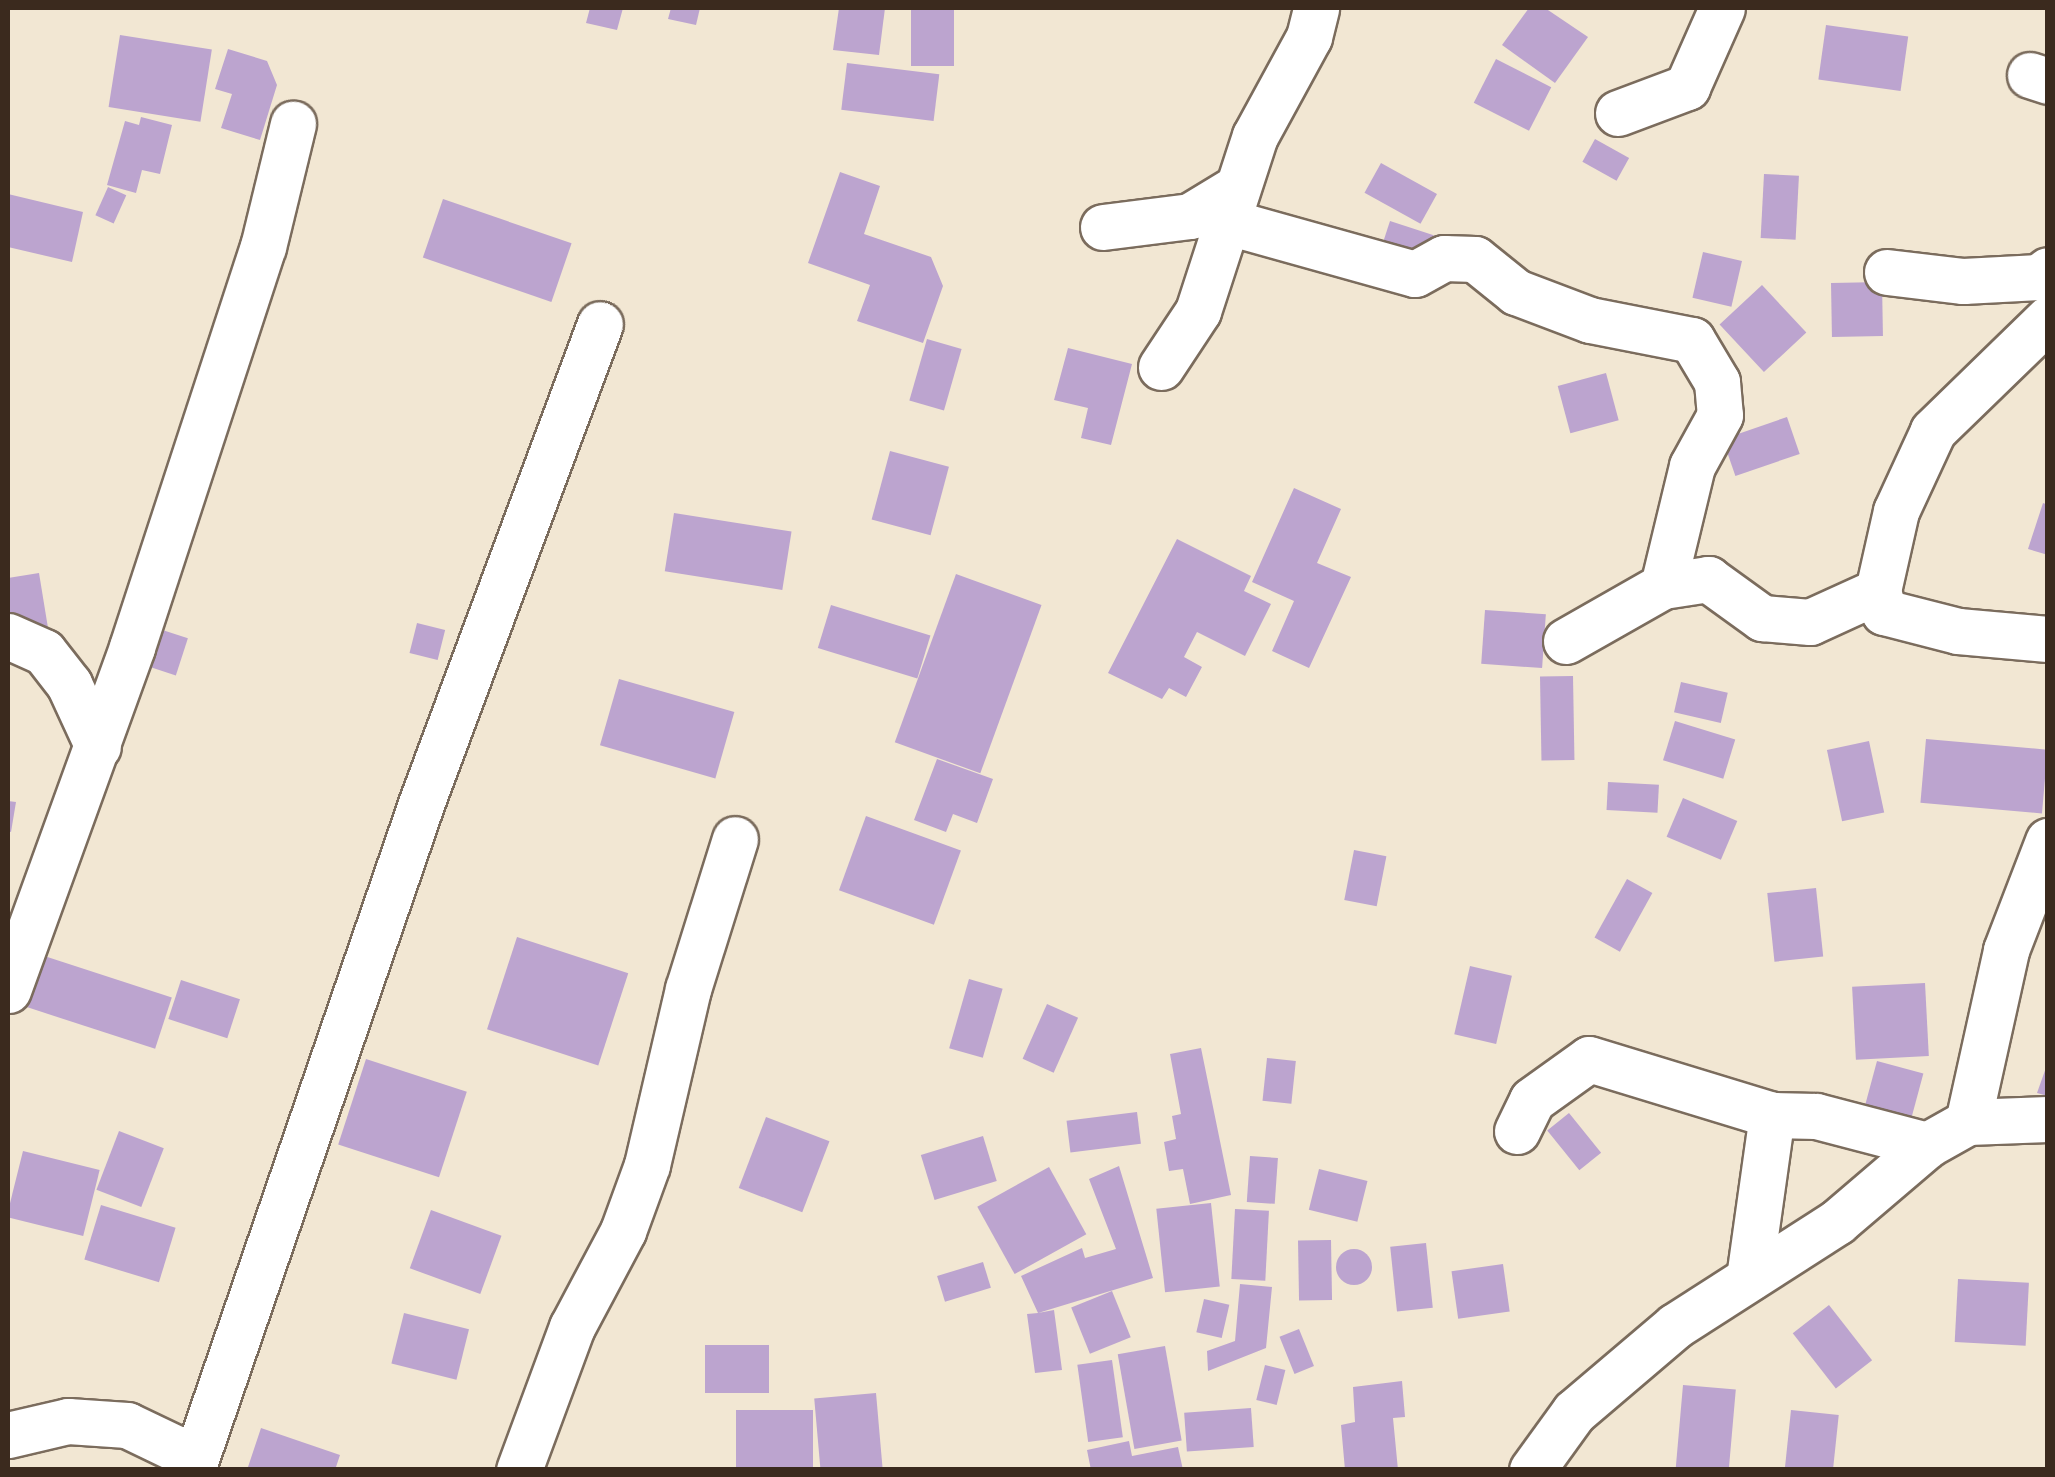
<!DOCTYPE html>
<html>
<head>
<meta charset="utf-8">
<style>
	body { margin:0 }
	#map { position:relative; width:2055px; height:1477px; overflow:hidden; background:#f2e7d3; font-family:Caveat,sans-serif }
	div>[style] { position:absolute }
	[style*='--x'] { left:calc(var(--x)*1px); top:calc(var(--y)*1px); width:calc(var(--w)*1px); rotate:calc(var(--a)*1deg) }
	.building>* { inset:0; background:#bca4cf; transform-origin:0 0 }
	.round { border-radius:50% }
	.roads { filter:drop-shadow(2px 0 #7b6c5d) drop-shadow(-2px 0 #7b6c5d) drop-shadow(0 2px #7b6c5d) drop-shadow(0 -2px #7b6c5d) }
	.minor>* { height:45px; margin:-22.5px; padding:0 22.5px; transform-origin:22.5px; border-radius:22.5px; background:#fff }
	span { translate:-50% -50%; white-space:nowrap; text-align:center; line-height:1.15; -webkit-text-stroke:8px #f6f6f2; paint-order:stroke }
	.frame { position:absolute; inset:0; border:10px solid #3b2a1e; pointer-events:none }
</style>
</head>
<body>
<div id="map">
	<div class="building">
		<div style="clip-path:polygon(590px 8px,623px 8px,617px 30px,586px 23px)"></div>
		<div style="clip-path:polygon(671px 8px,700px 8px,696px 25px,668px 19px)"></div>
		<div style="clip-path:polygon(839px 8px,885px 8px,879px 55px,833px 50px)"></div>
		<div style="left:911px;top:8px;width:43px;height:58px"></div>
		<div style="clip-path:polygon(1529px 8px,1545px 8px,1588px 37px,1555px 83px,1502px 45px)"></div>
		<div style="left:1826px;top:25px;width:83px;height:55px;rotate:8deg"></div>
		<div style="left:120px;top:35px;width:93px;height:73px;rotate:9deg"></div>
		<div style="clip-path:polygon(228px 49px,267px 61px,277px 85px,260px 140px,221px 128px,232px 94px,215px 89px)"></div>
		<div style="left:1496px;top:59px;width:62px;height:49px;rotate:27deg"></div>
		<div style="left:847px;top:63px;width:93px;height:47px;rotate:7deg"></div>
		<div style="clip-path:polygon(141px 117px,172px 125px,160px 174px,142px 170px,136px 193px,107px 185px,125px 121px,139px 125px)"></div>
		<div style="left:1595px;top:139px;width:39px;height:26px;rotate:29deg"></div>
		<div style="left:1381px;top:163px;width:64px;height:34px;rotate:29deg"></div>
		<div style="clip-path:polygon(840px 172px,880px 186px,864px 234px,931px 257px,943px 286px,923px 343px,857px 321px,870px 285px,808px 263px)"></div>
		<div style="left:1764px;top:174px;width:35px;height:64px;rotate:3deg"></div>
		<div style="left:108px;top:187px;width:20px;height:31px;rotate:24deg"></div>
		<div style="clip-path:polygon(8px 194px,83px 212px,72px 262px,8px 247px)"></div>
		<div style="left:443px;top:199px;width:136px;height:62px;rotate:19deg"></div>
		<div style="left:1390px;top:221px;width:46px;height:29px;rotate:18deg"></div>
		<div style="left:1703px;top:252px;width:40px;height:47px;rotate:13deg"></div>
		<div style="left:1882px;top:282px;width:54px;height:51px;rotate:89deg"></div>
		<div style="left:1762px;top:285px;width:65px;height:58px;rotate:47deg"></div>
		<div style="left:927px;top:339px;width:36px;height:64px;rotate:16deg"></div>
		<div style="clip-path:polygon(1068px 348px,1132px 364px,1111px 445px,1081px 438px,1088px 408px,1054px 400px)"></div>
		<div style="left:1606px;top:373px;width:49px;height:50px;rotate:75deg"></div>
		<div style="left:1787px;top:417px;width:39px;height:68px;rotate:71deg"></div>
		<div style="left:890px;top:451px;width:61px;height:71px;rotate:15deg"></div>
		<div style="clip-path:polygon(1294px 488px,1341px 509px,1317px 563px,1351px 577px,1309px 668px,1272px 651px,1294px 601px,1252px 582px)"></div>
		<div style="clip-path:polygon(2043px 503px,2048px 505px,2048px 555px,2028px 549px)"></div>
		<div style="left:674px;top:513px;width:119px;height:59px;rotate:9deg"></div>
		<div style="clip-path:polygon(1177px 539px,1251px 576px,1244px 591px,1271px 604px,1245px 656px,1197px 632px,1184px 657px,1202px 667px,1186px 697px,1169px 688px,1162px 699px,1108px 673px)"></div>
		<div style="clip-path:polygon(39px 573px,48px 628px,8px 635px,8px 578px)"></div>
		<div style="left:956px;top:574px;width:91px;height:179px;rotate:20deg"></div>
		<div style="left:831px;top:605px;width:104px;height:45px;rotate:17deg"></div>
		<div style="left:1485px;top:610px;width:61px;height:54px;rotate:4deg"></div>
		<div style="left:417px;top:623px;width:29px;height:31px;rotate:14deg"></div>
		<div style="left:147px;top:625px;width:43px;height:39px;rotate:18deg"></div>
		<div style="left:1573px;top:676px;width:84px;height:33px;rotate:89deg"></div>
		<div style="left:619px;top:679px;width:120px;height:69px;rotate:16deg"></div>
		<div style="left:1681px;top:682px;width:48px;height:31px;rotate:13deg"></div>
		<div style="left:1675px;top:721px;width:63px;height:41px;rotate:17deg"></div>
		<div style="left:1926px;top:739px;width:122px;height:64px;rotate:5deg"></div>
		<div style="left:1869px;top:741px;width:73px;height:43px;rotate:78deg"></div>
		<div style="clip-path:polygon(937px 759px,993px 779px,977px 823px,953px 814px,946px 832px,914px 820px)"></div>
		<div style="left:1608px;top:782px;width:51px;height:28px;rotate:3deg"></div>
		<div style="left:1683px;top:798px;width:59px;height:42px;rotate:23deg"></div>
		<div style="clip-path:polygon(8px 801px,16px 802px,11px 832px,8px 831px)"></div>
		<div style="left:866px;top:816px;width:101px;height:79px;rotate:20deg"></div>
		<div style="left:1354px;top:850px;width:33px;height:51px;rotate:11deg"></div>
		<div style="left:1627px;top:879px;width:29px;height:67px;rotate:29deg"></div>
		<div style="left:1816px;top:888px;width:69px;height:49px;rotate:84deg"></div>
		<div style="left:517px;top:937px;width:117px;height:97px;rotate:18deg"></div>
		<div style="left:32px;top:952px;width:147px;height:54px;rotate:18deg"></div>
		<div style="left:1470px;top:966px;width:43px;height:70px;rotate:13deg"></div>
		<div style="left:969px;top:979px;width:35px;height:72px;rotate:16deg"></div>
		<div style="left:181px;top:980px;width:62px;height:41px;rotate:18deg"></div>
		<div style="left:1925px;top:983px;width:73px;height:73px;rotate:87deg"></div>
		<div style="left:1047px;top:1004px;width:34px;height:60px;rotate:24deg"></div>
		<div style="clip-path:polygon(1201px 1048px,1231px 1195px,1190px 1204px,1183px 1169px,1169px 1171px,1164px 1142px,1176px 1139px,1172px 1116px,1181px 1114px,1170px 1054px)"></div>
		<div style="left:1267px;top:1058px;width:29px;height:43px;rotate:6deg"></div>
		<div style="left:366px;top:1059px;width:106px;height:90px;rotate:18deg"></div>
		<div style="left:1877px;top:1061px;width:48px;height:48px;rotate:15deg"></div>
		<div style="clip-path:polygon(2048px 1062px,2048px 1096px,2037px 1093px)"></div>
		<div style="left:1137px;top:1112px;width:32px;height:71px;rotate:83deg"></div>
		<div style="left:1569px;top:1113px;width:51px;height:28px;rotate:51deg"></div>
		<div style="left:766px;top:1117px;width:68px;height:76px;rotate:21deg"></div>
		<div style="left:119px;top:1131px;width:48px;height:63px;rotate:21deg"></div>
		<div style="left:983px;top:1136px;width:47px;height:65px;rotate:73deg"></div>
		<div style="left:23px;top:1151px;width:79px;height:68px;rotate:14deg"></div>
		<div style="left:1250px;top:1156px;width:28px;height:46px;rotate:4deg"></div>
		<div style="clip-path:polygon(1119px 1166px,1153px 1278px,1038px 1313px,1054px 1310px,1062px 1370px,1035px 1373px,1027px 1314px,1038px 1313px,1021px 1276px,1082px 1248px,1085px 1258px,1116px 1249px,1089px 1179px)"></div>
		<div style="left:1049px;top:1167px;width:77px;height:82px;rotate:61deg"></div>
		<div style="left:1319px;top:1169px;width:50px;height:42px;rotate:14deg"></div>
		<div style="left:1211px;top:1203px;width:84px;height:55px;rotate:84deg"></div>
		<div style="left:101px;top:1205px;width:78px;height:57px;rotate:17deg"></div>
		<div style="left:1235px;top:1209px;width:34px;height:70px;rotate:3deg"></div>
		<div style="left:431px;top:1210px;width:75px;height:62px;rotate:20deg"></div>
		<div style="left:1331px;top:1240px;width:60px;height:33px;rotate:89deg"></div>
		<div style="left:1426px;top:1243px;width:65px;height:36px;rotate:84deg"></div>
		<div class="round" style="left:1336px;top:1249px;width:36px;height:36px"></div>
		<div style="left:983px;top:1262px;width:27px;height:48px;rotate:73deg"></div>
		<div style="left:1503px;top:1264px;width:48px;height:52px;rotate:82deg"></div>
		<div style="left:1958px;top:1279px;width:71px;height:63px;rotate:3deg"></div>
		<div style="clip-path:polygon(1240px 1284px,1272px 1287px,1266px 1348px,1208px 1371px,1207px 1351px,1235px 1341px)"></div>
		<div style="left:1112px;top:1291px;width:50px;height:44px;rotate:68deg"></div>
		<div style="left:1204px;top:1299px;width:26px;height:34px;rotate:13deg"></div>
		<div style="left:1829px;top:1305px;width:70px;height:46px;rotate:52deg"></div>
		<div style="left:404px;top:1313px;width:67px;height:52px;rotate:14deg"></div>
		<div style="left:1299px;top:1329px;width:40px;height:21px;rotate:68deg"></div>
		<div style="left:769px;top:1345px;width:48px;height:64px;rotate:90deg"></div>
		<div style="left:1165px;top:1346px;width:96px;height:48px;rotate:80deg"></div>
		<div style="left:1112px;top:1360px;width:78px;height:35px;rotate:82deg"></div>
		<div style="left:1265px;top:1365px;width:21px;height:36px;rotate:14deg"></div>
		<div style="clip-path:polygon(1402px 1381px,1405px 1417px,1393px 1418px,1398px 1470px,1345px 1470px,1341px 1425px,1355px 1422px,1353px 1387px)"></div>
		<div style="left:1683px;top:1385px;width:53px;height:85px;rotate:5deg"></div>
		<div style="left:876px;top:1393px;width:76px;height:62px;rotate:85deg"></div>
		<div style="left:1251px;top:1408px;width:39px;height:67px;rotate:86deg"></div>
		<div style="left:813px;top:1410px;width:60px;height:77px;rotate:90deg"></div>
		<div style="left:1791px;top:1410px;width:48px;height:60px;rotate:6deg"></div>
		<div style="clip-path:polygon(261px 1428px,340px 1455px,335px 1470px,247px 1470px)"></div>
		<div style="clip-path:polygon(1129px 1441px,1132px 1456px,1178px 1447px,1183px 1470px,1091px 1470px,1087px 1450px)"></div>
	</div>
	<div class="roads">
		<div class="minor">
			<div style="--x:2030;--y:75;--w:19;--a:18"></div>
			<div style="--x:1618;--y:113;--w:74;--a:-20.6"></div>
			<div style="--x:1687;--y:87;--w:86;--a:-66.1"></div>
			<div style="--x:1225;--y:221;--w:197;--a:15.6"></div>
			<div style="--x:1415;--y:274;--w:33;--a:-29"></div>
			<div style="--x:1444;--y:258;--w:31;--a:2"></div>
			<div style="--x:1475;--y:259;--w:53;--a:38.8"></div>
			<div style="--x:1516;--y:292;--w:79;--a:20.7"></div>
			<div style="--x:1590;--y:320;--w:104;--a:11.1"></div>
			<div style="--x:1692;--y:340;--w:49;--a:59.2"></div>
			<div style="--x:1717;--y:382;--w:33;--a:85"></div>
			<div style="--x:1720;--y:415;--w:58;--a:118.8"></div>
			<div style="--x:1692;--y:466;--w:123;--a:103.6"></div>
			<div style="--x:1663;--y:586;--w:46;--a:-8.8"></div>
			<div style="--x:1708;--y:579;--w:67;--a:35.8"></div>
			<div style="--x:1762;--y:618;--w:48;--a:4.8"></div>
			<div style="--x:1810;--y:622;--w:75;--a:-24.5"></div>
			<div style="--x:1103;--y:227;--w:88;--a:-7.2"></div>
			<div style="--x:1190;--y:216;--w:54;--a:-31.3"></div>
			<div style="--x:1887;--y:272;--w:77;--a:6.8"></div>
			<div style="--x:1963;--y:281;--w:76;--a:-3"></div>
			<div style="--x:2039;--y:277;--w:11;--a:-38"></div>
			<div style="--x:2048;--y:319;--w:161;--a:135.8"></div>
			<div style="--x:1933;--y:431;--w:88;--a:114.8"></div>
			<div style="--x:1896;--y:511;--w:82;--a:102.7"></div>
			<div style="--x:1878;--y:591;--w:22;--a:74"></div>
			<div style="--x:1884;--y:612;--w:76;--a:14.4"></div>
			<div style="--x:1958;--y:631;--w:90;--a:5.1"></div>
			<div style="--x:1161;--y:367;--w:67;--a:-56.5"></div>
			<div style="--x:1198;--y:311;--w:184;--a:-72"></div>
			<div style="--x:1255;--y:136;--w:113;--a:-61.4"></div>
			<div style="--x:1309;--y:37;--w:30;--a:-76"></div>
			<div style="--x:8;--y:636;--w:39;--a:24"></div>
			<div style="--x:44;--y:652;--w:41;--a:52"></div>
			<div style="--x:69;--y:684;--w:69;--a:65.3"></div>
			<div style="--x:1566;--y:641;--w:112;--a:-29.6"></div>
			<div style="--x:8;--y:990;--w:365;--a:-70.1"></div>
			<div style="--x:132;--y:647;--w:421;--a:-71.9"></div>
			<div style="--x:263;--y:247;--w:127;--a:-76.3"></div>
			<div style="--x:1968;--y:1122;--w:176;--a:-77.5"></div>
			<div style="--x:2006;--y:950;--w:117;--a:-68.9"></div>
			<div style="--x:1517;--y:1131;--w:34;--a:-64"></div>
			<div style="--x:1532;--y:1100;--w:70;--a:-35.7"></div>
			<div style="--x:1589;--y:1059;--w:191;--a:17"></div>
			<div style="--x:1749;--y:1278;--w:165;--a:-82"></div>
			<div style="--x:1772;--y:1115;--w:44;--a:1.3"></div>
			<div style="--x:1816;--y:1116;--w:115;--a:14.6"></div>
			<div style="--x:8;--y:1435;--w:62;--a:-13.1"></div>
			<div style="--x:68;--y:1421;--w:59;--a:3.9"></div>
			<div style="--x:127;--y:1425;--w:76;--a:25.6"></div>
			<div style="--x:192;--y:1470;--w:704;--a:-71.02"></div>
			<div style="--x:421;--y:804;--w:512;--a:-69.55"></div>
			<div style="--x:519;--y:1470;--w:153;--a:-69.7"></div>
			<div style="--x:572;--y:1327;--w:109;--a:-62"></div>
			<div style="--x:623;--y:1231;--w:70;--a:-70"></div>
			<div style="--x:647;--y:1165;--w:181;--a:-76.9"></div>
			<div style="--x:688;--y:989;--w:157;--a:-72.6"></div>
			<div style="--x:1532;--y:1470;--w:72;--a:-54.1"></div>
			<div style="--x:1574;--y:1412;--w:133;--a:-40.4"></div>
			<div style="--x:1675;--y:1326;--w:193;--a:-32.7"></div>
			<div style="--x:1837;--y:1222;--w:118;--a:-40.5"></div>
			<div style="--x:1927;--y:1145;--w:47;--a:-29.3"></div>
			<div style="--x:1968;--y:1122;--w:80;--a:-2.1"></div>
		</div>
	</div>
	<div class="frame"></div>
</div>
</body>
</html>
